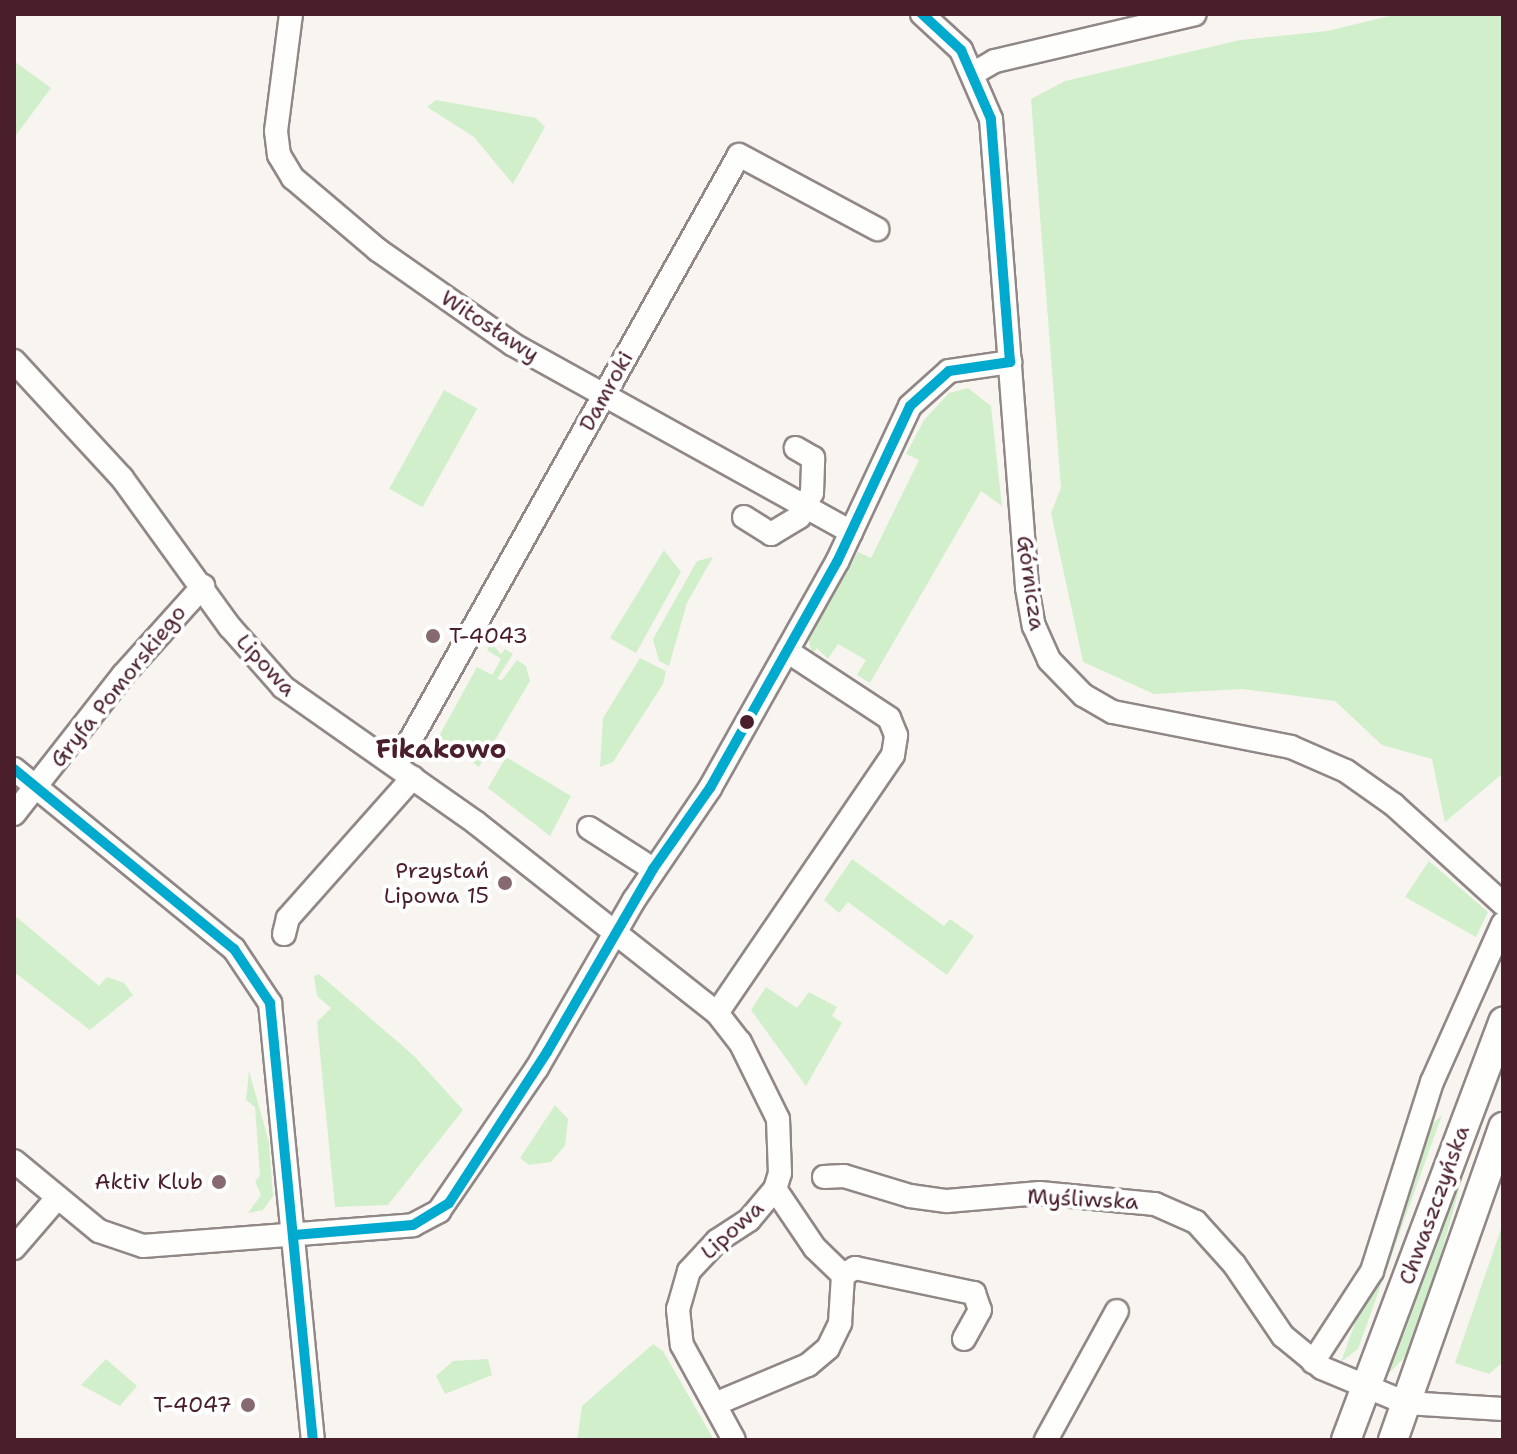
<!DOCTYPE html>
<html>
<head>
<meta charset="utf-8">
<style>
	body { margin:0 }
	#map { position:relative; width:1517px; height:1454px; overflow:hidden; background:#f8f5f0; font-family:"Shantell Sans",sans-serif }
	div>[style] { position:absolute }
	[style*='--x'] { left:calc(var(--x)*1px); top:calc(var(--y)*1px); width:calc(var(--w)*1px); rotate:calc(var(--a)*1deg) }
	.green>* { inset:0; background:#d2efcb; transform-origin:0 0 }
	.roads { filter:drop-shadow(2px 0 #918787) drop-shadow(-2px 0 #918787) drop-shadow(0 2px #918787) drop-shadow(0 -2px #918787) }
	.minor>* { height:22px; margin:-11px; padding:0 11px; transform-origin:11px; border-radius:11px; background:#fefefd }
	.major>* { height:28px; margin:-14px; padding:0 14px; transform-origin:14px; border-radius:14px; background:#fefefd }
	.bus-1>* { height:10px; margin:-5px; padding:0 5px; transform-origin:5px; border-radius:5px; background:#00a9ce }
	.dots>* { width:22px; height:22px; translate:-50% -50%; box-sizing:border-box; border:4px solid #fff; border-radius:50% }
	span { translate:-50% -50%; white-space:nowrap; text-align:center; line-height:1.15; -webkit-text-stroke:8px #fff; paint-order:stroke }
	.street-label { font-size:22px; color:#4a1f2b }
	.poi-label { font-size:22px; color:#4a1f2b }
	.left { translate:0 -50%; text-align:left }
	.right { translate:-100% -50%; text-align:right }
	.quarter-label { font-size:26px; color:#4a1f2b; font-weight:700 }
	.frame { position:absolute; inset:0; border:16px solid #4a1f2b; pointer-events:none }
</style>
</head>
<body>
<div id="map">
	<div class="green">
		<div style="clip-path:polygon(1398px 14px,1503px 14px,1503px 773px,1445px 822px,1432px 759px,1382px 745px,1335px 701px,1242px 689px,1154px 694px,1083px 662px,1051px 513px,1061px 488px,1031px 99px,1065px 81px,1240px 40px,1327px 31px)"></div>
		<div style="clip-path:polygon(14px 61px,51px 88px,14px 138px)"></div>
		<div style="clip-path:polygon(436px 100px,536px 118px,545px 127px,513px 184px,474px 137px,427px 107px)"></div>
		<div style="clip-path:polygon(968px 388px,991px 406px,1002px 506px,981px 491px,870px 683px,857px 675px,866px 660px,838px 644px,828px 659px,817px 648px,812px 654px,808px 636px,858px 552px,871px 558px,919px 460px,906px 454px,924px 420px,949px 393px)"></div>
		<div style="left:444px;top:390px;width:38px;height:113px;rotate:29deg"></div>
		<div style="clip-path:polygon(664px 550px,681px 572px,636px 653px,610px 638px)"></div>
		<div style="clip-path:polygon(713px 557px,687px 603px,669px 666px,659px 661px,653px 639px,697px 561px)"></div>
		<div style="clip-path:polygon(491px 643px,501px 654px,505px 649px,513px 654px,497px 679px,502px 680px,517px 660px,526px 666px,530px 681px,479px 767px,438px 738px,477px 667px,492px 675px,501px 659px,487px 650px)"></div>
		<div style="clip-path:polygon(640px 658px,666px 671px,663px 684px,613px 762px,600px 767px,603px 718px)"></div>
		<div style="clip-path:polygon(506px 757px,571px 796px,550px 836px,488px 788px)"></div>
		<div style="clip-path:polygon(852px 859px,944px 926px,950px 919px,974px 936px,947px 975px,848px 902px,839px 913px,824px 900px)"></div>
		<div style="clip-path:polygon(1429px 861px,1488px 912px,1476px 937px,1405px 897px)"></div>
		<div style="clip-path:polygon(14px 915px,99px 986px,107px 977px,124px 983px,133px 995px,90px 1030px,14px 972px)"></div>
		<div style="clip-path:polygon(319px 974px,413px 1055px,463px 1110px,388px 1205px,335px 1207px,317px 1022px,331px 1008px,317px 996px,314px 976px)"></div>
		<div style="clip-path:polygon(766px 987px,797px 1008px,809px 992px,837px 1007px,832px 1016px,842px 1023px,806px 1086px,751px 1010px)"></div>
		<div style="clip-path:polygon(1503px 1053px,1503px 1071px,1466px 1165px,1426px 1308px,1409px 1353px,1384px 1378px)"></div>
		<div style="clip-path:polygon(249px 1071px,269px 1142px,273px 1196px,263px 1210px,248px 1213px,261px 1195px,255px 1181px,260px 1176px,255px 1107px,246px 1100px)"></div>
		<div style="clip-path:polygon(555px 1105px,568px 1119px,565px 1146px,551px 1162px,529px 1165px,520px 1158px)"></div>
		<div style="clip-path:polygon(1442px 1115px,1358px 1349px,1341px 1362px,1423px 1133px)"></div>
		<div style="clip-path:polygon(1503px 1223px,1503px 1362px,1489px 1374px,1455px 1363px)"></div>
		<div style="clip-path:polygon(653px 1344px,663px 1351px,714px 1440px,577px 1440px,582px 1406px)"></div>
		<div style="clip-path:polygon(106px 1359px,137px 1386px,120px 1406px,81px 1385px)"></div>
		<div style="clip-path:polygon(488px 1359px,492px 1375px,445px 1394px,436px 1376px,453px 1361px)"></div>
	</div>
	<div class="roads">
		<div class="minor">
			<div style="--x:291;--y:14;--w:118;--a:97.3"></div>
			<div style="--x:276;--y:131;--w:24;--a:83"></div>
			<div style="--x:279;--y:155;--w:27;--a:59"></div>
			<div style="--x:293;--y:178;--w:111;--a:40.3"></div>
			<div style="--x:378;--y:250;--w:164;--a:35"></div>
			<div style="--x:512;--y:344;--w:388;--a:29"></div>
			<div style="--x:922;--y:14;--w:53;--a:42.7"></div>
			<div style="--x:961;--y:50;--w:75;--a:66.5"></div>
			<div style="--x:991;--y:119;--w:470;--a:85.6"></div>
			<div style="--x:1027;--y:588;--w:39;--a:80"></div>
			<div style="--x:1034;--y:626;--w:37;--a:66"></div>
			<div style="--x:1049;--y:660;--w:49;--a:45.8"></div>
			<div style="--x:1083;--y:695;--w:34;--a:30"></div>
			<div style="--x:1113;--y:712;--w:181;--a:11.1"></div>
			<div style="--x:1291;--y:747;--w:60;--a:23.6"></div>
			<div style="--x:1346;--y:771;--w:59;--a:35.3"></div>
			<div style="--x:1394;--y:805;--w:147;--a:42.2"></div>
			<div style="--x:974;--y:73;--w:24;--a:-30"></div>
			<div style="--x:995;--y:61;--w:205;--a:-13.2"></div>
			<div style="--x:14;--y:361;--w:159;--a:47.3"></div>
			<div style="--x:122;--y:478;--w:184;--a:54.1"></div>
			<div style="--x:230;--y:627;--w:80;--a:48.5"></div>
			<div style="--x:283;--y:687;--w:235;--a:35.1"></div>
			<div style="--x:475;--y:822;--w:308;--a:38.3"></div>
			<div style="--x:717;--y:1013;--w:37;--a:52"></div>
			<div style="--x:740;--y:1042;--w:86;--a:63.7"></div>
			<div style="--x:778;--y:1119;--w:54;--a:87.9"></div>
			<div style="--x:780;--y:1173;--w:17;--a:107"></div>
			<div style="--x:775;--y:1189;--w:40;--a:130"></div>
			<div style="--x:749;--y:1220;--w:38;--a:147"></div>
			<div style="--x:717;--y:1241;--w:41;--a:133"></div>
			<div style="--x:689;--y:1271;--w:40;--a:106"></div>
			<div style="--x:678;--y:1309;--w:36;--a:84"></div>
			<div style="--x:682;--y:1345;--w:108;--a:61.3"></div>
			<div style="--x:744;--y:517;--w:32;--a:32"></div>
			<div style="--x:771;--y:534;--w:33;--a:-31"></div>
			<div style="--x:799;--y:517;--w:27;--a:-62"></div>
			<div style="--x:812;--y:493;--w:35;--a:-88"></div>
			<div style="--x:813;--y:458;--w:20;--a:-150"></div>
			<div style="--x:397;--y:764;--w:698;--a:-60.68"></div>
			<div style="--x:739;--y:155;--w:157;--a:28.2"></div>
			<div style="--x:14;--y:769;--w:284;--a:39.3"></div>
			<div style="--x:234;--y:949;--w:65;--a:56.3"></div>
			<div style="--x:270;--y:1003;--w:439;--a:84.4"></div>
			<div style="--x:14;--y:814;--w:177;--a:-51.9"></div>
			<div style="--x:123;--y:675;--w:120;--a:-48"></div>
			<div style="--x:589;--y:828;--w:76;--a:32.6"></div>
			<div style="--x:284;--y:934;--w:16;--a:-76"></div>
			<div style="--x:288;--y:918;--w:188;--a:-48.4"></div>
			<div style="--x:717;--y:1013;--w:312;--a:-55.7"></div>
			<div style="--x:893;--y:755;--w:20;--a:-81"></div>
			<div style="--x:896;--y:735;--w:18;--a:-112"></div>
			<div style="--x:889;--y:718;--w:122;--a:-146.7"></div>
			<div style="--x:14;--y:1161;--w:110;--a:39.5"></div>
			<div style="--x:99;--y:1231;--w:46;--a:18.8"></div>
			<div style="--x:143;--y:1246;--w:271;--a:-4.4"></div>
			<div style="--x:413;--y:1225;--w:30;--a:-28"></div>
			<div style="--x:439;--y:1211;--w:173;--a:-55.6"></div>
			<div style="--x:537;--y:1068;--w:194;--a:-60"></div>
			<div style="--x:634;--y:900;--w:135;--a:-55.8"></div>
			<div style="--x:710;--y:788;--w:259;--a:-60.7"></div>
			<div style="--x:837;--y:562;--w:172;--a:-64.9"></div>
			<div style="--x:910;--y:406;--w:52;--a:-41.9"></div>
			<div style="--x:949;--y:371;--w:62;--a:-8.4"></div>
			<div style="--x:824;--y:1177;--w:20;--a:-3"></div>
			<div style="--x:844;--y:1176;--w:69;--a:16.9"></div>
			<div style="--x:910;--y:1196;--w:37;--a:8"></div>
			<div style="--x:947;--y:1201;--w:93;--a:-4.9"></div>
			<div style="--x:1040;--y:1193;--w:116;--a:5.5"></div>
			<div style="--x:1155;--y:1204;--w:45;--a:23.7"></div>
			<div style="--x:1196;--y:1222;--w:57;--a:47.9"></div>
			<div style="--x:1234;--y:1264;--w:87;--a:55.8"></div>
			<div style="--x:1283;--y:1336;--w:50;--a:39.4"></div>
			<div style="--x:1322;--y:1368;--w:91;--a:22.6"></div>
			<div style="--x:1406;--y:1403;--w:97;--a:3.5"></div>
			<div style="--x:775;--y:1189;--w:71;--a:55.9"></div>
			<div style="--x:815;--y:1248;--w:39;--a:44"></div>
			<div style="--x:843;--y:1275;--w:14;--a:-30"></div>
			<div style="--x:855;--y:1268;--w:122;--a:11.9"></div>
			<div style="--x:974;--y:1293;--w:18;--a:71"></div>
			<div style="--x:980;--y:1310;--w:33;--a:119"></div>
			<div style="--x:14;--y:1248;--w:67;--a:-49.2"></div>
			<div style="--x:1313;--y:1362;--w:108;--a:-57"></div>
			<div style="--x:1372;--y:1271;--w:198;--a:-72.4"></div>
			<div style="--x:1432;--y:1082;--w:174;--a:-65.9"></div>
			<div style="--x:715;--y:1404;--w:101;--a:-22.8"></div>
			<div style="--x:808;--y:1365;--w:26;--a:-40"></div>
			<div style="--x:828;--y:1348;--w:28;--a:-64"></div>
			<div style="--x:840;--y:1323;--w:48;--a:-86.4"></div>
			<div style="--x:1046;--y:1440;--w:147;--a:-61.2"></div>
		</div>
		<div class="major">
			<div style="--x:1346;--y:1440;--w:447;--a:-69.4"></div>
			<div style="--x:1393;--y:1440;--w:332;--a:-70.6"></div>
		</div>
	</div>
	<div class="bus-1">
		<div style="--x:14;--y:769;--w:284;--a:39.3"></div>
		<div style="--x:234;--y:949;--w:65;--a:56.3"></div>
		<div style="--x:270;--y:1003;--w:439;--a:84.4"></div>
		<div style="--x:294;--y:1235;--w:119;--a:-4.8"></div>
		<div style="--x:413;--y:1225;--w:42;--a:-31.4"></div>
		<div style="--x:449;--y:1203;--w:180;--a:-57"></div>
		<div style="--x:547;--y:1052;--w:211;--a:-59.9"></div>
		<div style="--x:653;--y:869;--w:99;--a:-54.9"></div>
		<div style="--x:710;--y:788;--w:259;--a:-60.7"></div>
		<div style="--x:837;--y:562;--w:172;--a:-64.9"></div>
		<div style="--x:910;--y:406;--w:52;--a:-41.9"></div>
		<div style="--x:949;--y:371;--w:62;--a:-8.4"></div>
		<div style="--x:1010;--y:362;--w:244;--a:-94.5"></div>
		<div style="--x:991;--y:119;--w:75;--a:-113.5"></div>
		<div style="--x:961;--y:50;--w:53;--a:-137.3"></div>
	</div>
	<div class="dots">
		<div style="left:433px;top:636px;background:#876a70"></div>
		<div style="left:747px;top:722px;background:#4a1f2b"></div>
		<div style="left:505px;top:883px;background:#876a70"></div>
		<div style="left:219px;top:1182px;background:#876a70"></div>
		<div style="left:248px;top:1405px;background:#876a70"></div>
	</div>
	<div class="street-label">
		<span style="left:490px;top:326px;rotate:33deg">Witosławy</span>
		<span style="left:606px;top:391px;rotate:-61deg">Damroki</span>
		<span style="left:1031px;top:583px;rotate:82deg">Górnicza</span>
		<span style="left:266px;top:665px;rotate:47deg">Lipowa</span>
		<span style="left:118px;top:686px;rotate:-51deg">Gryfa Pomorskiego</span>
		<span style="left:1083px;top:1199px;rotate:3deg">Myśliwska</span>
		<span style="left:1434px;top:1205px;rotate:-70deg">Chwaszczyńska</span>
		<span style="left:732px;top:1230px;rotate:-42deg">Lipowa</span>
	</div>
	<div class="poi-label">
		<span class="left" style="left:449px;top:636px">T-4043</span>
		<span class="right" style="left:489px;top:883px">Przystań<br>Lipowa 15</span>
		<span class="right" style="left:203px;top:1182px">Aktiv Klub</span>
		<span class="right" style="left:232px;top:1405px">T-4047</span>
	</div>
	<div class="quarter-label">
		<span style="left:441px;top:749px">Fikakowo</span>
	</div>
	<div class="frame"></div>
</div>
</body>
</html>
